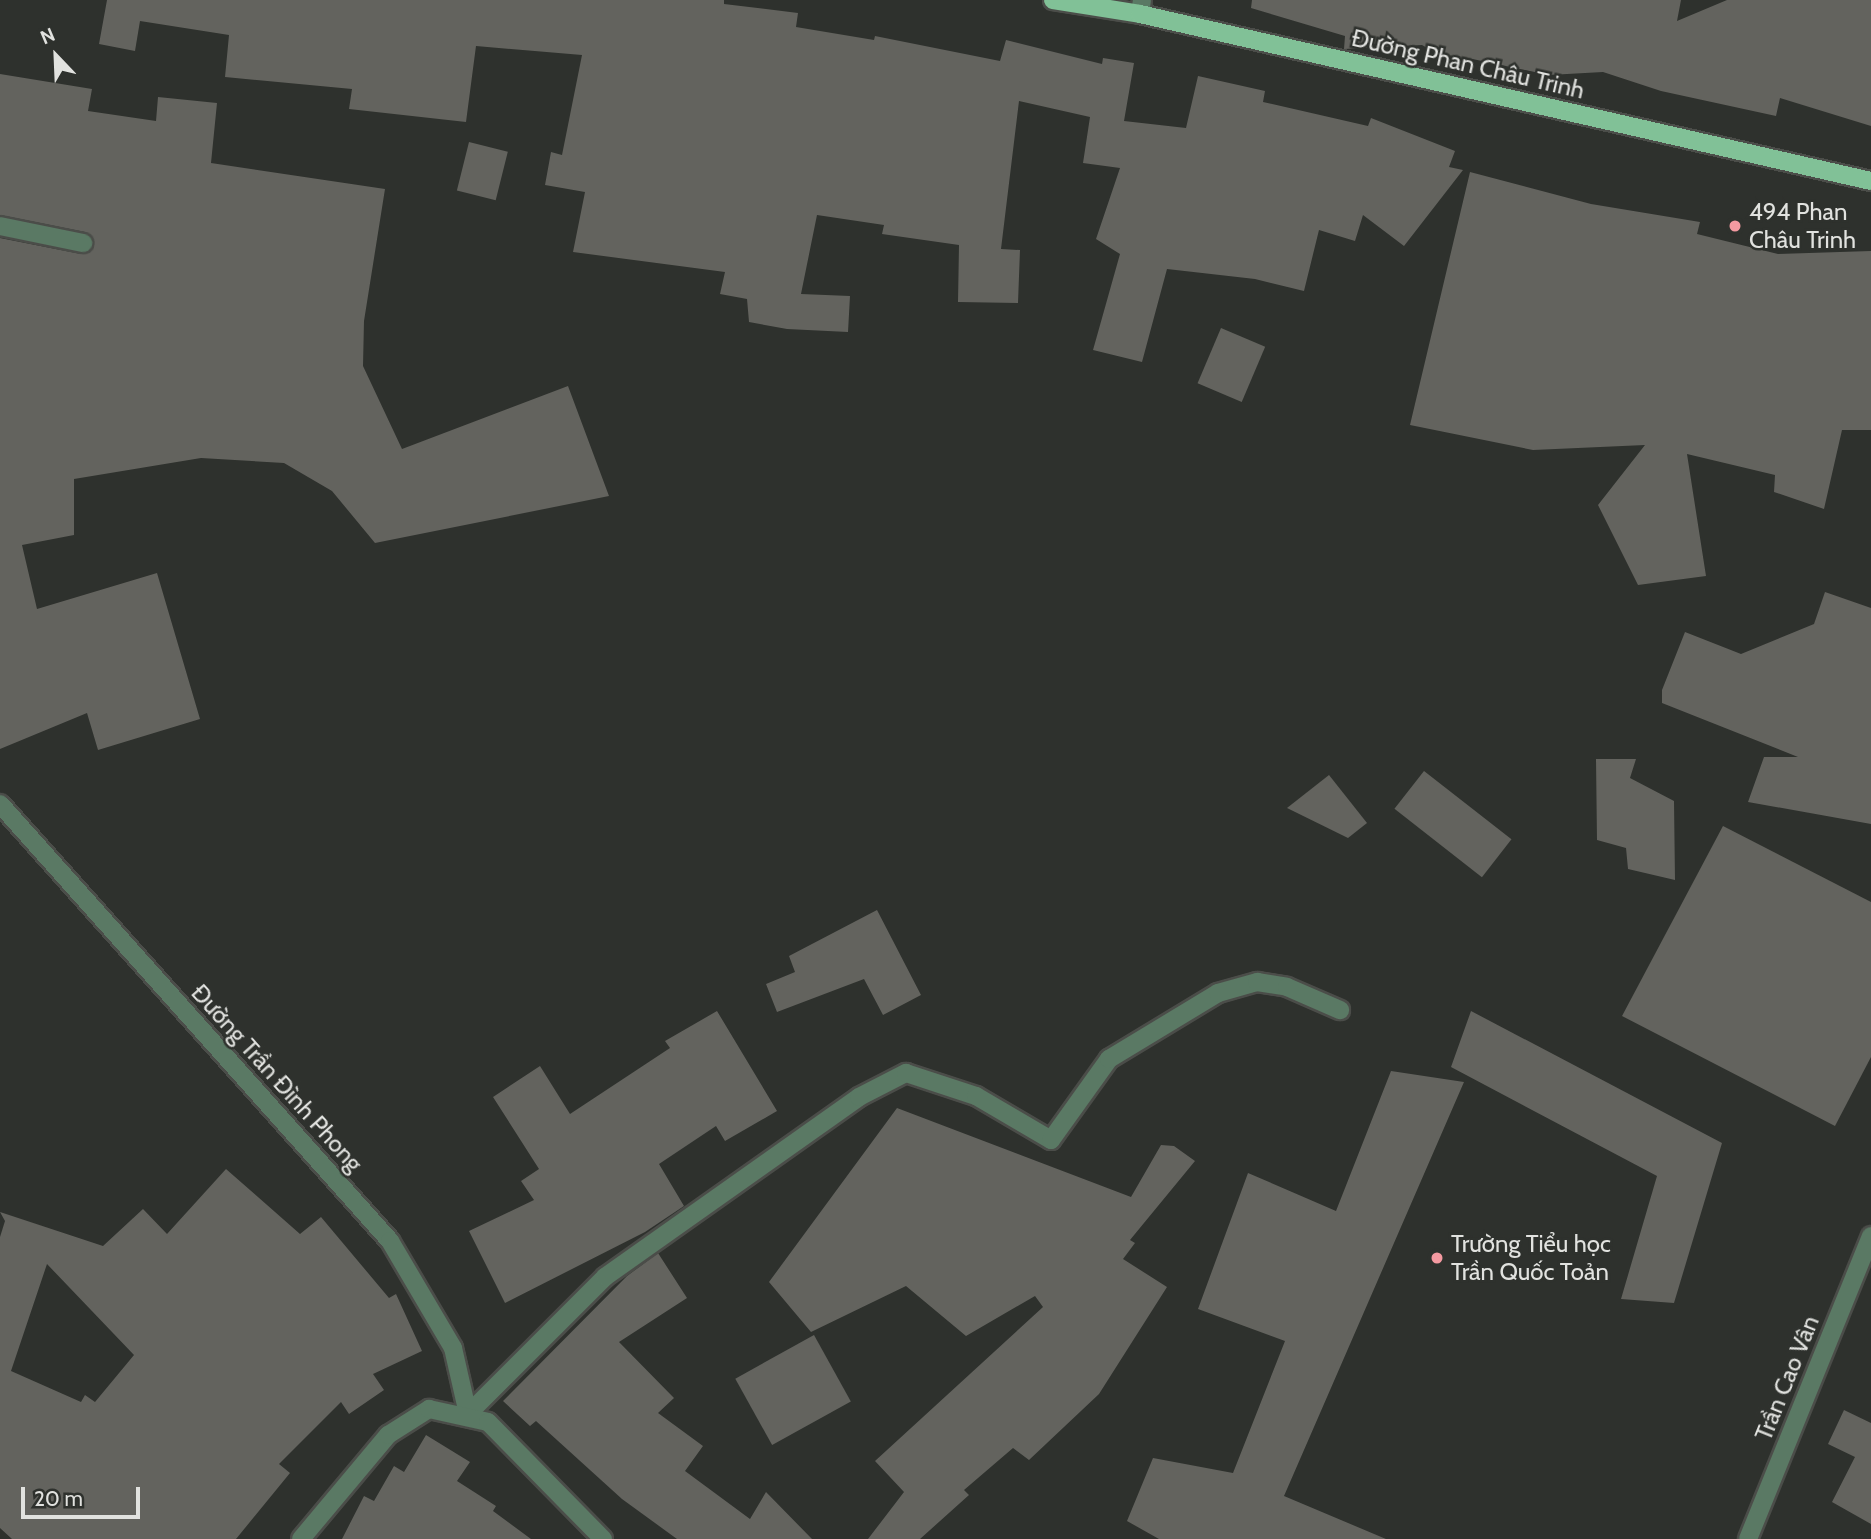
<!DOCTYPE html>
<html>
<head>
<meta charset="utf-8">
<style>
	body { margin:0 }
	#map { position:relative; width:1871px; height:1539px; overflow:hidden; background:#2e312d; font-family:Cabin,sans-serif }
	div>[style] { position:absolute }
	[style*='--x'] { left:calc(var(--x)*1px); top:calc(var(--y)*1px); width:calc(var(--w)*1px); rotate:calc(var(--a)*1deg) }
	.building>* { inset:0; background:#63635e; transform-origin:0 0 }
	.roads { filter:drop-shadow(2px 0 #4b4d49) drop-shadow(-2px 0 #4b4d49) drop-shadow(0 2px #4b4d49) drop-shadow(0 -2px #4b4d49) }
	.minor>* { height:18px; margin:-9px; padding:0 9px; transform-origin:9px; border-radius:9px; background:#5a7964 }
	.major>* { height:18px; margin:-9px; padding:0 9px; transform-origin:9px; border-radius:9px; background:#81c197 }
	.dots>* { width:19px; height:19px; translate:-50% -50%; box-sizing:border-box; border:4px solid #2e312d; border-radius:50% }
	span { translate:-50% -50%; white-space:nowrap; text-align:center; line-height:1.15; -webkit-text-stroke:5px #2e312d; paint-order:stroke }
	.street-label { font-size:24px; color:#e1e2df }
	.poi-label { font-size:24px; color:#e1e2df }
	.left { translate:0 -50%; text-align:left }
	.north { position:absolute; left:21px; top:21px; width:70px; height:70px; -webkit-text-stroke:5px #2e312d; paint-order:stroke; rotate:337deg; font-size:19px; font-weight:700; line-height:28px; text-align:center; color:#e1e2df }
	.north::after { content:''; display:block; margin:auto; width:24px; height:32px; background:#e1e2df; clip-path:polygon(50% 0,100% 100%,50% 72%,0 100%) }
	.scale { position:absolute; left:21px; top:1487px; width:119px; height:32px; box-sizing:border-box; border:4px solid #e1e2df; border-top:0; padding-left:9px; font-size:21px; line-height:24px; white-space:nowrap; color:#e1e2df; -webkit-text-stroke:5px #2e312d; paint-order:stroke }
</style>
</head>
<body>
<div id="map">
	<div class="building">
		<div style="clip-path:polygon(107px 0,724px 0,724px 4px,798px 13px,796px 27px,874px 40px,875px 36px,1000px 61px,1006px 40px,1102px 64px,1103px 58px,1134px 63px,1124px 121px,1186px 128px,1198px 76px,1265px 91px,1263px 102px,1368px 126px,1371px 118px,1455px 151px,1449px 167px,1463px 170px,1404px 246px,1363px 215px,1355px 241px,1319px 230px,1304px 291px,1255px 279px,1167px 269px,1142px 362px,1093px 350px,1120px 254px,1096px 239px,1120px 168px,1083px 163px,1090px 117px,1019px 101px,1001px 249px,1020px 250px,1018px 303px,958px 302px,959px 245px,882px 234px,884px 225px,817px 215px,801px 294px,850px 296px,848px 332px,787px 329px,749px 322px,747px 299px,720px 294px,725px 272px,573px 252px,585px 192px,545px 185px,551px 152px,562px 155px,582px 55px,476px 46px,466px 122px,349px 109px,352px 89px,225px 77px,229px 35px,140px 21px,135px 51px,99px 44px)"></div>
		<div style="clip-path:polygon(1252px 0,1681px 0,1677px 21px,1727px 0,1871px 0,1871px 126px,1780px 98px,1776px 116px,1661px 91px,1603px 72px,1549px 75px,1463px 57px,1460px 67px,1422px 45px,1344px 49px,1345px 36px,1251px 8px)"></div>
		<div style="clip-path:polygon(0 74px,92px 89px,88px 111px,156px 121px,158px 97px,217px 103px,211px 163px,385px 189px,364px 321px,363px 366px,402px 449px,568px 386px,609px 496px,375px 543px,332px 491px,284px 463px,201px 458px,74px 479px,74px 535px,22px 545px,37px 609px,157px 573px,200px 719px,98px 750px,87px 713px,0 749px,0 238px,81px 254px,94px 245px,85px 232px,0 215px)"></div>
		<div style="left:469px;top:142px;width:40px;height:50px;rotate:14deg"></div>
		<div style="clip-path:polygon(1470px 172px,1591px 204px,1700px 222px,1697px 234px,1778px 254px,1871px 251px,1871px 430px,1842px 430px,1824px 509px,1774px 492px,1775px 475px,1687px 454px,1706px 576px,1638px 585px,1598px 505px,1645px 445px,1533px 450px,1410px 425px)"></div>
		<div style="left:1221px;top:328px;width:48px;height:60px;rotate:23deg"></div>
		<div style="clip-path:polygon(1825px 592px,1871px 608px,1871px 824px,1748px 802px,1764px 757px,1798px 757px,1662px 703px,1662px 690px,1685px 632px,1741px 654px,1814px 624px)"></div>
		<div style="clip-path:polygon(1596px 759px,1636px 759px,1630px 778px,1674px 801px,1675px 880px,1628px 869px,1626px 848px,1597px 840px)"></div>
		<div style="left:1424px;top:771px;width:111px;height:48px;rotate:38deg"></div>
		<div style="clip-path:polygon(1329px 775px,1367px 823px,1348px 838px,1287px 808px)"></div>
		<div style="clip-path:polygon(1723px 826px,1871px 902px,1871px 1057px,1835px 1126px,1622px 1016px)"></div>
		<div style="clip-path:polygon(877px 910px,921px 995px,883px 1015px,864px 979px,777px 1012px,766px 984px,795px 972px,789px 956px)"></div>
		<div style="clip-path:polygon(717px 1011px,777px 1111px,725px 1141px,716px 1126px,659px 1164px,684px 1206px,645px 1232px,505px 1303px,469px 1231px,534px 1200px,521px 1181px,539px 1169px,493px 1097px,540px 1066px,570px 1114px,670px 1048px,665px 1041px)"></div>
		<div style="clip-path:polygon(1471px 1011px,1722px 1143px,1674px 1303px,1621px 1299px,1657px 1176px,1451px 1067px)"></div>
		<div style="clip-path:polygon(1391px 1071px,1464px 1082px,1284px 1496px,1386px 1539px,1159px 1539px,1127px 1521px,1153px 1458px,1233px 1473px,1285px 1341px,1198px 1309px,1248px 1173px,1336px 1211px)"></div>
		<div style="clip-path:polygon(897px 1108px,1131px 1197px,1161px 1145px,1174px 1146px,1195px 1161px,1130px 1240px,1135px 1243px,1123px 1259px,1167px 1287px,1099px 1394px,1029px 1460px,1013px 1448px,964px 1490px,969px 1495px,920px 1539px,868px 1539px,904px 1492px,875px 1461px,1043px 1307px,1035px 1296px,966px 1336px,906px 1286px,811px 1332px,769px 1282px)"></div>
		<div style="clip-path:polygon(evenodd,226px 1169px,300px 1234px,321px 1217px,389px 1298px,396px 1294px,422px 1351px,373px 1374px,384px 1390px,349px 1414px,341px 1402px,279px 1464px,290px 1473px,236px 1539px,12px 1539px,0 1528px,0 1237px,5px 1221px,0 1212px,103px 1246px,143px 1209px,167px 1234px,226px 1169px,47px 1264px,134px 1355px,95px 1402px,85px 1395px,81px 1402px,11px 1371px,47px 1264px)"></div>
		<div style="clip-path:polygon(658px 1253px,687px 1298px,619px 1342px,674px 1398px,658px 1413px,703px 1446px,685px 1471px,750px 1519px,766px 1492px,812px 1539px,677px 1539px,622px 1499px,536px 1421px,530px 1426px,503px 1401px,627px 1276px)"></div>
		<div style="left:814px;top:1335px;width:76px;height:90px;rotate:61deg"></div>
		<div style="clip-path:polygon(1844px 1410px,1871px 1423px,1871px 1524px,1832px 1502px,1855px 1457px,1828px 1444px)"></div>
		<div style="clip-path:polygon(426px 1435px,470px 1462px,457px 1481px,496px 1506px,493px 1511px,531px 1539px,342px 1539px,364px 1496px,374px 1501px,394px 1466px,404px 1472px)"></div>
	</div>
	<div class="roads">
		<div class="minor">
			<div style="--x:1140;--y:14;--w:14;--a:-82"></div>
			<div style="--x:0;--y:226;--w:85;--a:11.6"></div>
			<div style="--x:0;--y:804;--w:586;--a:48.25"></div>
			<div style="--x:390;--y:1241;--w:124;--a:59.5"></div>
			<div style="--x:453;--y:1348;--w:68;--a:77.2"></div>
			<div style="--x:468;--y:1414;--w:194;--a:-45"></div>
			<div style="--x:605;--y:1277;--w:311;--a:-35.3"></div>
			<div style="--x:859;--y:1097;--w:53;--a:-27.1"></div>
			<div style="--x:906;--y:1073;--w:74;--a:18.2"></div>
			<div style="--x:976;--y:1096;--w:87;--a:30.4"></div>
			<div style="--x:1051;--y:1140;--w:100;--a:-54.4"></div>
			<div style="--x:1109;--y:1059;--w:127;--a:-31.2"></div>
			<div style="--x:1218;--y:993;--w:41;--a:-15.8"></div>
			<div style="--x:1257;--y:982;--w:30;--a:9"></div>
			<div style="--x:1287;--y:987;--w:58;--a:23.5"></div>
			<div style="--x:301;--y:1539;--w:136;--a:-50.1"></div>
			<div style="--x:388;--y:1435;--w:49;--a:-32.4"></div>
			<div style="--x:429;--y:1409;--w:60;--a:12.4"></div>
			<div style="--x:488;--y:1422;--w:164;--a:45.5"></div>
			<div style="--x:1748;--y:1539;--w:327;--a:-67.9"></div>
		</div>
		<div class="major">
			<div style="--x:1053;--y:0;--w:88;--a:9.1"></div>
			<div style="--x:1140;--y:14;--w:750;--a:12.87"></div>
		</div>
	</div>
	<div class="dots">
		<div style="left:1735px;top:226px;background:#f49aa1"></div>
		<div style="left:1437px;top:1258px;background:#f49aa1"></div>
	</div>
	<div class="street-label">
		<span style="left:1468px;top:64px;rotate:13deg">Đường Phan Châu Trinh</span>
		<span style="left:277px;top:1078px;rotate:48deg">Đường Trần Đình Phong</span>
		<span style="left:1787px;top:1378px;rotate:-68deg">Trần Cao Vân</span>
	</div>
	<div class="poi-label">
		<span class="left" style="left:1749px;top:226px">494 Phan<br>Châu Trinh</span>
		<span class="left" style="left:1451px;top:1258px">Trường Tiểu học<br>Trần Quốc Toản</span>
	</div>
	<div class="north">N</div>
	<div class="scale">20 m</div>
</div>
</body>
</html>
